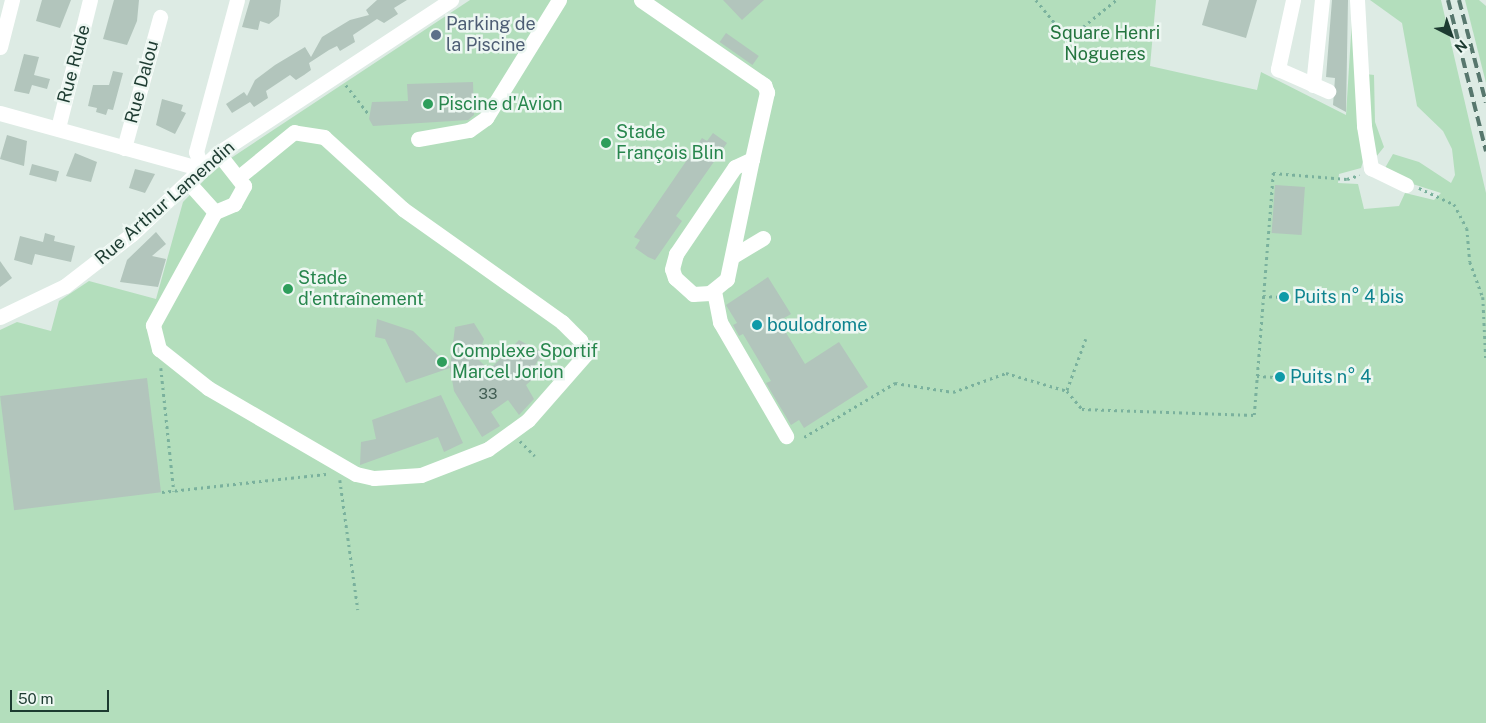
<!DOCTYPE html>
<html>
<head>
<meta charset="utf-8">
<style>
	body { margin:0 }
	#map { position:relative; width:1486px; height:723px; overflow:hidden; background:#ddebe4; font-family:"Public Sans",sans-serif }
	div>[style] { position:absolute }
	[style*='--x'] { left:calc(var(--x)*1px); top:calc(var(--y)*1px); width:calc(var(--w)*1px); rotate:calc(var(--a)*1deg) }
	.green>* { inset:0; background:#b3debc }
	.building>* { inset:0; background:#b2c5bc; transform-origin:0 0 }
	.path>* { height:2.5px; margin-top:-1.25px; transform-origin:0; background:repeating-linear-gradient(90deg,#7ab19d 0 2.5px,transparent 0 6.5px) }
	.minor>* { height:15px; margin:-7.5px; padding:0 7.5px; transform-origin:7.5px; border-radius:7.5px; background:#fff }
	.rail>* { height:4px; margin-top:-2px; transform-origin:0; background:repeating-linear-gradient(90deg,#57776d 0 10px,transparent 0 15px) }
	.dots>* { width:14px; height:14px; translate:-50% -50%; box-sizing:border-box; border:2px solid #edf7f2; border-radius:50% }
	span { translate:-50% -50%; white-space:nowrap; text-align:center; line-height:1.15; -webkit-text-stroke:5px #edf7f2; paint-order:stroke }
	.number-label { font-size:15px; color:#425e54 }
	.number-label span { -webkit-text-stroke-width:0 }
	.service-label { font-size:18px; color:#4e5e75 }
	.left { translate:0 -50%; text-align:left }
	.park-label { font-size:18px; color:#24753f }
	.street-label { font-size:18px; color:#1d3b31 }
	.leisure-label { font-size:18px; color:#27864d }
	.culture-label { font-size:18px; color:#0d838f }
	.north { position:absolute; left:1426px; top:10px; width:50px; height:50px; -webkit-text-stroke:4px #edf7f2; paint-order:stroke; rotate:139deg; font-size:14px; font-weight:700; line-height:20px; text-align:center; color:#1d3b31 }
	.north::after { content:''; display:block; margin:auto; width:18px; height:22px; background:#1d3b31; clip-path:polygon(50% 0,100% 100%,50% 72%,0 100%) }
	.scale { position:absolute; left:10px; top:690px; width:99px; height:22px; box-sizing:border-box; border:2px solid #1d3b31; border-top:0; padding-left:6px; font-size:15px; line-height:18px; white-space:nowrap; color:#1d3b31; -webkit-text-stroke:4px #edf7f2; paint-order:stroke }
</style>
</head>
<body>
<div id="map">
	<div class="green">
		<div style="clip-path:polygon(470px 0,1156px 0,1150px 66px,1257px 90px,1261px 72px,1346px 115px,1352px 19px,1364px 158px,1361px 168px,1339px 174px,1338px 183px,1358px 184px,1364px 209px,1399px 206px,1405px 193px,1434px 200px,1441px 193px,1397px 179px,1385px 168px,1393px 154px,1419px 162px,1451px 183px,1455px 175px,1452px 149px,1443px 131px,1417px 106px,1402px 23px,1370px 0,1441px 0,1486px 193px,1486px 723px,0 723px,0 330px,17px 322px,51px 331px,59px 301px,89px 281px,156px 299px,183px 202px,216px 168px)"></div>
		<div style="clip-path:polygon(1465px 0,1479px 0,1486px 6px,1486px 83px)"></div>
		<div style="clip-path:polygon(1366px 74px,1374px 75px,1375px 122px,1384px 147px,1376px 157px,1366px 115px)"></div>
	</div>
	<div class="building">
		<div style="clip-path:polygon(42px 0,71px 0,60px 28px,36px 21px)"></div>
		<div style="clip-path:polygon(114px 0,139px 0,137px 21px,127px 45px,103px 39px)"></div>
		<div style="clip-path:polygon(250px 0,281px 0,279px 16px,269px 24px,260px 21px,258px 30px,242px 27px)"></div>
		<div style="clip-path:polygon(377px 0,407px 0,394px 8px,398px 14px,384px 23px,377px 19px,353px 35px,355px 42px,340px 51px,337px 46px,329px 50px,309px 63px,311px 70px,304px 75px,296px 80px,290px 75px,266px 91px,268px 98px,254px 107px,250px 102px,232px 113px,226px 104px,244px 92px,247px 96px,255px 80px,275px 65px,305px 47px,311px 57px,322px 37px,350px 20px,369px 15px,366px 10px)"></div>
		<div style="clip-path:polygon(723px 0,764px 0,742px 20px)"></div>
		<div style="clip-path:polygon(1209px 0,1257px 0,1246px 38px,1202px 25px)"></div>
		<div style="clip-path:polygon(1332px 0,1348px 0,1346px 112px,1333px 105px,1335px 78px,1326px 77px)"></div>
		<div style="left:726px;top:33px;width:40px;height:11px;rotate:35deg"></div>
		<div style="clip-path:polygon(24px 54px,39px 57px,34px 75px,50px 79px,47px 89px,32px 85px,29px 94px,14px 91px)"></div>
		<div style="clip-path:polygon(113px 71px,123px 73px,113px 110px,108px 109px,106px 115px,96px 112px,97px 108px,88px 106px,93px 85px,109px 85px)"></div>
		<div style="clip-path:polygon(473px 82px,474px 115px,468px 120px,373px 126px,369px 119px,372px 102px,408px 101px,407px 84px)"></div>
		<div style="clip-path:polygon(162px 99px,183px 105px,181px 111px,186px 113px,175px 134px,156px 125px)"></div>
		<div style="clip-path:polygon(713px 133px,727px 143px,676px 216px,682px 221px,655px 260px,648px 257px,635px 248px,640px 240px,634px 237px,702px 138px,707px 141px)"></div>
		<div style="clip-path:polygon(7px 135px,27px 141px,24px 166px,0 159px)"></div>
		<div style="clip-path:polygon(75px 153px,97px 162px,91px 182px,66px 176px)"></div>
		<div style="left:32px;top:164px;width:28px;height:11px;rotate:15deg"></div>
		<div style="clip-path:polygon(135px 169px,155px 174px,145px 193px,129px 188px)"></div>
		<div style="left:1275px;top:185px;width:30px;height:48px;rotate:4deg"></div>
		<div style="clip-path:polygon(156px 232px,166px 244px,152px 256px,166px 259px,158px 287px,120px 282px,127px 260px)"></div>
		<div style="clip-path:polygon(45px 233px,55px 236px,54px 241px,75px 246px,71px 262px,35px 254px,32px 265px,14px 260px,20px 236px,43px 242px)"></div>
		<div style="clip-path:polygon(0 261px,12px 278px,0 287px)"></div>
		<div style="clip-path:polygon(768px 277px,791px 314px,779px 321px,805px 364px,839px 342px,868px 387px,804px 428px,799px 420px,791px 425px,766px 383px,771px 381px,743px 334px,739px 336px,733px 325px,737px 323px,726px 305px)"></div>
		<div style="clip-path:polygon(377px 319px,413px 331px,450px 367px,455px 327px,474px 323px,484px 339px,477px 358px,489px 370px,519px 340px,543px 353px,530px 373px,534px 378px,526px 385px,534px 399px,519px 415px,508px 400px,491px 412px,500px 426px,482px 437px,454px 391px,450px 368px,406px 383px,385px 339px,375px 337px)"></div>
		<div style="left:147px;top:378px;width:115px;height:148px;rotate:83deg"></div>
		<div style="clip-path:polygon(441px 395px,463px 443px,444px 452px,438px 437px,360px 465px,361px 442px,376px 439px,372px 420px)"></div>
	</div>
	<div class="path">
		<div style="--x:1036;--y:0;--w:50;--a:50.6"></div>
		<div style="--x:1068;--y:39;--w:62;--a:-39.1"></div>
		<div style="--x:346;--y:85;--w:37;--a:52"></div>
		<div style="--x:1419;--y:188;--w:38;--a:25"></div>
		<div style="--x:1454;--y:204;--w:27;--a:62"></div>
		<div style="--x:1467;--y:228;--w:34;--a:85"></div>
		<div style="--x:1470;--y:262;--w:37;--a:70"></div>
		<div style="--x:1483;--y:297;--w:64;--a:87.3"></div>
		<div style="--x:1263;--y:296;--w:18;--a:3"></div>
		<div style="--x:1086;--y:339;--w:55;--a:110.1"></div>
		<div style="--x:1067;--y:391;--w:23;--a:50"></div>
		<div style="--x:1082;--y:409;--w:172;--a:2"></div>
		<div style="--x:1254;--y:415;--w:243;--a:-85.5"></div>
		<div style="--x:1273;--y:173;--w:74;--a:4.6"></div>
		<div style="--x:1347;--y:179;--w:13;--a:-18"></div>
		<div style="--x:161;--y:368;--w:124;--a:84"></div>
		<div style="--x:1257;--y:376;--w:19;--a:3"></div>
		<div style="--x:804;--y:437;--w:106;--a:-30.7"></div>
		<div style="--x:895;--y:383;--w:59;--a:8.8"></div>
		<div style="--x:953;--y:392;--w:56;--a:-19.7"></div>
		<div style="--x:1006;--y:373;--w:64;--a:16.4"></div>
		<div style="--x:520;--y:441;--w:21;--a:45"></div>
		<div style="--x:340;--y:480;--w:131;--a:82.1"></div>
		<div style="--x:162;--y:492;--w:165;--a:-6.3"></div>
	</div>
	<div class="minor">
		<div style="--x:641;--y:0;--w:150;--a:34.6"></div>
		<div style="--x:764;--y:85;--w:8;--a:67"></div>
		<div style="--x:767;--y:92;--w:69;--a:102.6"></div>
		<div style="--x:1293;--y:0;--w:71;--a:102.3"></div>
		<div style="--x:1278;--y:69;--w:55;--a:23.7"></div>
		<div style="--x:1357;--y:0;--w:126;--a:86.8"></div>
		<div style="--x:1364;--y:126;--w:43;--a:80.5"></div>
		<div style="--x:1371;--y:168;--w:39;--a:26"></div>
		<div style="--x:0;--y:47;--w:49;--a:-75.7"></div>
		<div style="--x:1313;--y:85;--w:85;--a:-84"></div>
		<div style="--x:0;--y:113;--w:210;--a:15.5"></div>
		<div style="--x:58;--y:128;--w:132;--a:-76"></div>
		<div style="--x:418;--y:139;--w:52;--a:-10"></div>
		<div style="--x:469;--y:130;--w:21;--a:-35"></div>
		<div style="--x:486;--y:118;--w:139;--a:-58.3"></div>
		<div style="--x:124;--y:148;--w:136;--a:-74.6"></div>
		<div style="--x:752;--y:159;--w:123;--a:101.8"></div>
		<div style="--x:727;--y:279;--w:22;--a:141"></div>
		<div style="--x:710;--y:293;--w:17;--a:177"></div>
		<div style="--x:693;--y:294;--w:24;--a:-138"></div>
		<div style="--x:675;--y:278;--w:9;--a:-108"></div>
		<div style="--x:672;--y:269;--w:16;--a:-75"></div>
		<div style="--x:676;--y:254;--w:105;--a:-55.9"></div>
		<div style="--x:735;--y:167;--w:19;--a:-25"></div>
		<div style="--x:202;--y:169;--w:18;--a:-109"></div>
		<div style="--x:196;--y:152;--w:157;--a:-74.9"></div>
		<div style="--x:188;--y:182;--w:40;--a:48"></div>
		<div style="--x:215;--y:212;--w:21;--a:-23"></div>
		<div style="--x:234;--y:204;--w:21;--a:-61"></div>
		<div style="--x:244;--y:186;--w:42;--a:-128.2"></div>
		<div style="--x:215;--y:212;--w:129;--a:118.8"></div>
		<div style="--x:153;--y:325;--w:25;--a:76"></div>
		<div style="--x:159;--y:349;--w:63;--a:38.5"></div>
		<div style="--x:208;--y:388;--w:171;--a:30.2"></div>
		<div style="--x:356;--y:474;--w:18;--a:13"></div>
		<div style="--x:374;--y:478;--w:47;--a:-3.7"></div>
		<div style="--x:421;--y:475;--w:72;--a:-21.2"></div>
		<div style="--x:488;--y:449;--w:49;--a:-35.9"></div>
		<div style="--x:528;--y:420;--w:88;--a:-48.7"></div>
		<div style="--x:586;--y:354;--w:15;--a:-113"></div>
		<div style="--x:580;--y:340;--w:25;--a:-135"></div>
		<div style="--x:562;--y:322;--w:195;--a:-144.6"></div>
		<div style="--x:403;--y:209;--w:107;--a:-137.7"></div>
		<div style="--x:324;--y:137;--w:30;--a:-171"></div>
		<div style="--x:294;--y:132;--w:70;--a:140.8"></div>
		<div style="--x:733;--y:256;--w:35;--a:-31"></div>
		<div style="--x:714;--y:291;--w:32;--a:79"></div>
		<div style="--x:720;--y:322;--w:132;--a:59.9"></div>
		<div style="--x:0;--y:317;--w:72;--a:-25.5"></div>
		<div style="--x:65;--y:286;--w:85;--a:-37.8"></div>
		<div style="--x:132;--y:234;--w:118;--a:-43.3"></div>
		<div style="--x:218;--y:153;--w:279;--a:-33.3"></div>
	</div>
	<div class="rail">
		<div style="--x:1448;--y:0;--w:156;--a:75.9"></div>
		<div style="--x:1459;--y:0;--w:106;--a:75.3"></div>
	</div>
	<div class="dots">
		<div style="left:436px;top:35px;background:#5c6f8a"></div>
		<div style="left:428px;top:104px;background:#2e9e5b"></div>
		<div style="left:606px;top:143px;background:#2e9e5b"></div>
		<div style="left:288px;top:289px;background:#2e9e5b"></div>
		<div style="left:1284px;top:297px;background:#0f9aa8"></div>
		<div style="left:757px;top:325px;background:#0f9aa8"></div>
		<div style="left:442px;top:362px;background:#2e9e5b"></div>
		<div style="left:1280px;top:377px;background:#0f9aa8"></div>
	</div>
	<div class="number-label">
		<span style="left:488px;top:394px">33</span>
	</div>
	<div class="service-label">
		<span class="left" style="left:446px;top:35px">Parking de<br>la Piscine</span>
	</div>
	<div class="park-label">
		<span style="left:1105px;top:44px">Square Henri<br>Nogueres</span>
	</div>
	<div class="street-label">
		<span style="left:74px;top:64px;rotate:-75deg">Rue Rude</span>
		<span style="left:142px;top:82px;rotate:-75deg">Rue Dalou</span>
		<span style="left:165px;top:203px;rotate:-41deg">Rue Arthur Lamendin</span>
	</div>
	<div class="leisure-label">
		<span class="left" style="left:438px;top:104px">Piscine d'Avion</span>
		<span class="left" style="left:616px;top:143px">Stade<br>François Blin</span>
		<span class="left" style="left:298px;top:289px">Stade<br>d'entraînement</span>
		<span class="left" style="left:452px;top:362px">Complexe Sportif<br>Marcel Jorion</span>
	</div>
	<div class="culture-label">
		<span class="left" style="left:1294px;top:297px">Puits n° 4 bis</span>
		<span class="left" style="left:767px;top:325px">boulodrome</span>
		<span class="left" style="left:1290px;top:377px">Puits n° 4</span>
	</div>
	<div class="north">N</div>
	<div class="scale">50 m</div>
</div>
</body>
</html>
